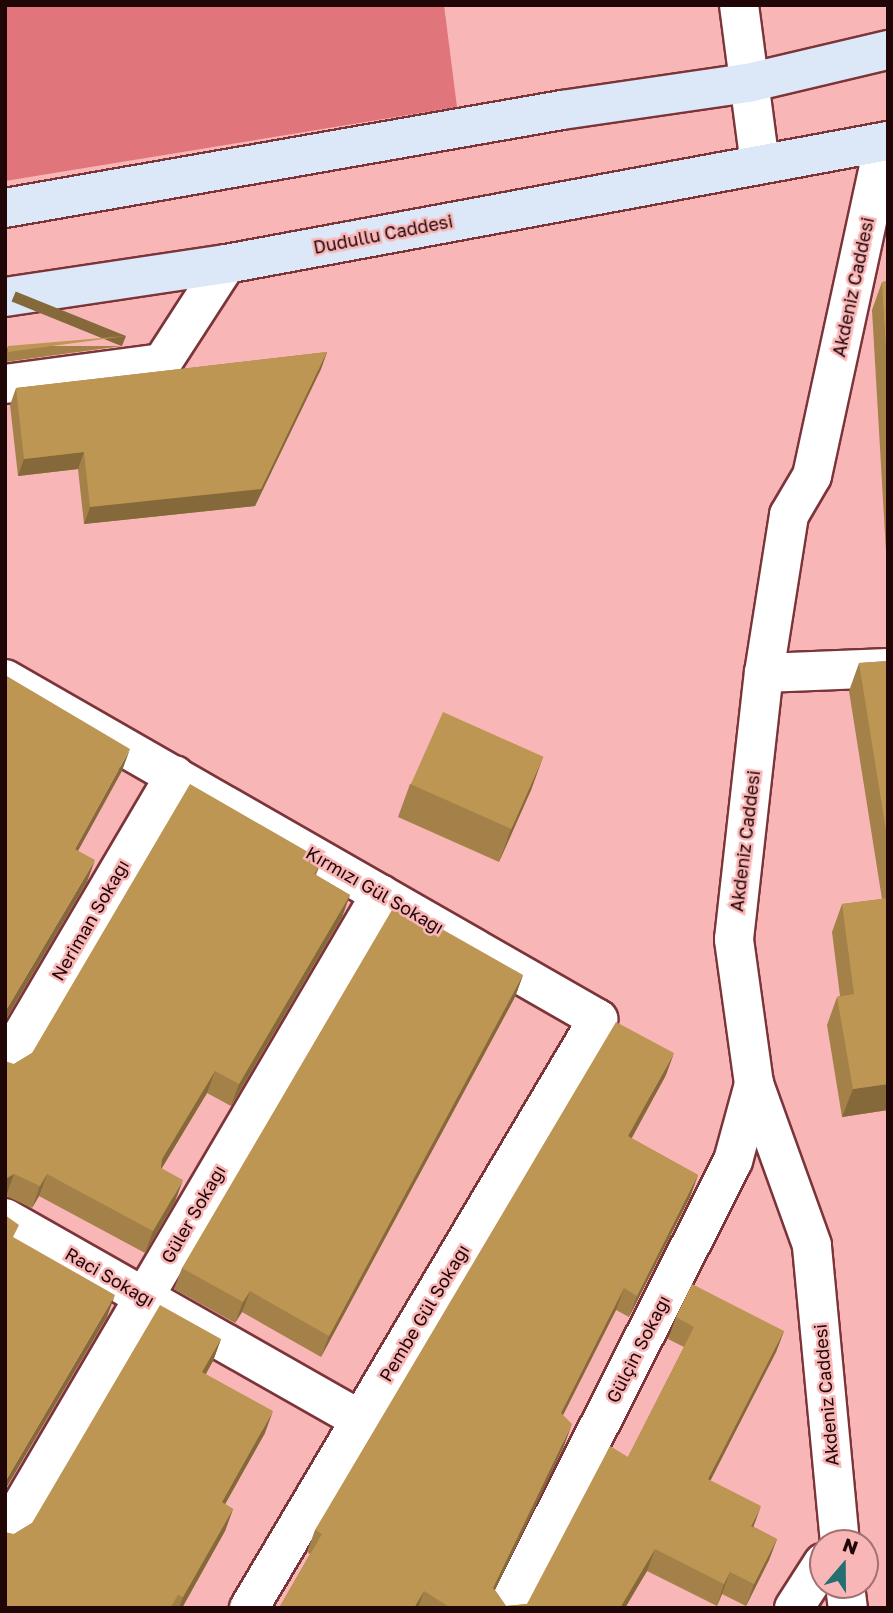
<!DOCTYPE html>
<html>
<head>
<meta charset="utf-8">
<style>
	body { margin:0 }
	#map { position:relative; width:893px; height:1613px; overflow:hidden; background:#f9b6b7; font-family:"Golos Text",sans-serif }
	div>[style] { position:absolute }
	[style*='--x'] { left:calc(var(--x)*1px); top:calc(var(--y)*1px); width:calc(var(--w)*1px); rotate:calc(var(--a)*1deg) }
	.green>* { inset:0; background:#e0767b }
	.roads { filter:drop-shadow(2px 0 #7b3539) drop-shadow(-2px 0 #7b3539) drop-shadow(0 2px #7b3539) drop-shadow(0 -2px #7b3539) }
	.minor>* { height:38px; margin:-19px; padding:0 19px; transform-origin:19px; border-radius:19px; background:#fff }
	.major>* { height:38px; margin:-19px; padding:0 19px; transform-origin:19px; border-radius:19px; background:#dce8f8 }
	.wall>* { inset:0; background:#a38148 }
	.shaded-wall>* { inset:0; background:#85693b; transform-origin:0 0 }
	.building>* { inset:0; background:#be9654; transform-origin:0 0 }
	span { translate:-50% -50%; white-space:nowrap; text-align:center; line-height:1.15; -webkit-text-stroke:5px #f9b6b7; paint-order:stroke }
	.street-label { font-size:18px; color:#210608 }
	.frame { position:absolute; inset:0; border:7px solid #210608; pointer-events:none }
	.north { position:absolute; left:809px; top:1529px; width:70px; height:70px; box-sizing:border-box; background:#f9b6b7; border:2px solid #a37071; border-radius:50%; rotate:20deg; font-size:19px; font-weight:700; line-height:28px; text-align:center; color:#210608 }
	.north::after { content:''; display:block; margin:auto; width:24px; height:32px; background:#246f72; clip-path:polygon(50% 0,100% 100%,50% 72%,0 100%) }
</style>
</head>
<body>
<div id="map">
	<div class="green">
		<div style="clip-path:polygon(5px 5px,444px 5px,457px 107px,5px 181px)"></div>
	</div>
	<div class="roads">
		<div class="minor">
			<div style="--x:739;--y:5;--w:160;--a:82.5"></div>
			<div style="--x:5;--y:384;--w:158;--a:-7.6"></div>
			<div style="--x:162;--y:363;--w:118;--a:-57.1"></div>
			<div style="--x:764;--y:673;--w:124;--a:-2.3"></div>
			<div style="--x:5;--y:679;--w:684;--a:29.83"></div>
			<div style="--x:598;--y:1019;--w:685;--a:120.65"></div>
			<div style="--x:5;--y:1064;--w:335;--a:-59.5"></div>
			<div style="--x:5;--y:1218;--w:409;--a:29.6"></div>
			<div style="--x:5;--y:1534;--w:742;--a:-59.57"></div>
			<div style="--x:840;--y:1543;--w:299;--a:-95.4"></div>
			<div style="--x:812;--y:1245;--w:171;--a:-109.8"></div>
			<div style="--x:754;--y:1084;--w:146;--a:-97.9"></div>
			<div style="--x:734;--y:939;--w:268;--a:-83.6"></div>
			<div style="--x:764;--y:673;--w:160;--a:-81"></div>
			<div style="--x:789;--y:515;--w:45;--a:-59.5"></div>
			<div style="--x:812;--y:476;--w:342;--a:-77.8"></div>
			<div style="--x:845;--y:1585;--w:23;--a:83"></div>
			<div style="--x:507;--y:1608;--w:501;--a:-63.18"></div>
			<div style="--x:733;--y:1161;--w:80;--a:-74.7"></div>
			<div style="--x:794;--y:1608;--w:54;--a:-57.2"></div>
		</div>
		<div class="major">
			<div style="--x:5;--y:208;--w:566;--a:-9.98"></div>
			<div style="--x:562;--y:110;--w:188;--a:-8.3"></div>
			<div style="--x:748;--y:83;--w:144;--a:-13.3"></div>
			<div style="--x:5;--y:297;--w:223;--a:-8.5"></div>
			<div style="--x:226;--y:264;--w:673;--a:-10.53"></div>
		</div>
	</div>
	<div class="wall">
		<div style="clip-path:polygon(888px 281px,888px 586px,872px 310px,882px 282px)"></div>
		<div style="clip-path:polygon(8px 346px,122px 346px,5px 362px,5px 354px)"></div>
		<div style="clip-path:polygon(327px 352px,321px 369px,255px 506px,84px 524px,78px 469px,18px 476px,10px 405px,16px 388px)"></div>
		<div style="clip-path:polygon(888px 661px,888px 1110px,842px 1117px,827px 1025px,837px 997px,840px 996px,832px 932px,842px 904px,882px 899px,849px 691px,859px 663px)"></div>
		<div style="clip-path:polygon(543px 757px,531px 790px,499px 862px,398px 817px,410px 784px)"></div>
		<div style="clip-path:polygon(322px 860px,316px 875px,350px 895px,342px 917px,231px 1106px,207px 1093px,162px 1168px,175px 1202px,145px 1253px,39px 1196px,32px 1208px,6px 1196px,14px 1064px,32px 1053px)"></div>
		<div style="clip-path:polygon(523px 975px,515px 997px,321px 1357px,242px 1312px,235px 1323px,174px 1289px,182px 1268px)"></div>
		<div style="clip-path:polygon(666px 1075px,631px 1138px,698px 1175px,690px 1197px,629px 1317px,616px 1310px,563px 1415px,564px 1446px,495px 1590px,506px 1606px,527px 1604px,628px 1457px,684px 1347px,668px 1339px,676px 1317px,784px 1331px,776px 1352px,710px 1481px,754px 1527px,777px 1539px,769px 1560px,746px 1606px,722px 1594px,717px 1606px,647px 1571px,625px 1608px,279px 1608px,310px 1554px,307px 1552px,315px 1530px)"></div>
		<div style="clip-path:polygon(221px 1339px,213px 1361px,206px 1374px,265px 1433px,225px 1504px,233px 1509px,225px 1531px,182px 1608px,5px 1608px,14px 1534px,32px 1523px)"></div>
	</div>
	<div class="shaded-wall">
		<div style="left:126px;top:336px;width:11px;height:119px;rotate:112deg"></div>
		<div style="clip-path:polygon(327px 352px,321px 369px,255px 506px,84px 524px,90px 507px)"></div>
		<div style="clip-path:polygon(84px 452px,78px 469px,18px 476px,24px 459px)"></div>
		<div style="clip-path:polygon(130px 749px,122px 771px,67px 871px,75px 849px)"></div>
		<div style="clip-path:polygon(543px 757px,531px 790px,499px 862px,511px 829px)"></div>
		<div style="clip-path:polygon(95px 860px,87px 882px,5px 1021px,5px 1012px)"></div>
		<div style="clip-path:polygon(350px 895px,342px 917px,231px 1106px,239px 1084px)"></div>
		<div style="clip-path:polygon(523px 975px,515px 997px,321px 1357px,329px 1336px)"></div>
		<div style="clip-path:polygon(674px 1053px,666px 1075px,621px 1158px,628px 1136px)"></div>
		<div style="clip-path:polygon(215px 1071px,207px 1093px,154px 1181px,162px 1159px)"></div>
		<div style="clip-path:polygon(888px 1084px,888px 1110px,842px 1117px,853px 1089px)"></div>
		<div style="clip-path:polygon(14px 1174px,6px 1196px,5px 1179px)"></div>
		<div style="clip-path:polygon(47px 1174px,39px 1196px,32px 1208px,40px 1186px)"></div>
		<div style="clip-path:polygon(698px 1175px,690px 1197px,629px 1317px,637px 1296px)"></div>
		<div style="clip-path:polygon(183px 1180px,175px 1202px,145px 1253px,153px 1231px)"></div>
		<div style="clip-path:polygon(624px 1288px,616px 1310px,553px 1435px,561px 1413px)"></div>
		<div style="clip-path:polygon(250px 1291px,242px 1312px,235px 1323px,243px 1302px)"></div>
		<div style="clip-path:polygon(115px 1295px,107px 1317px,5px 1490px,5px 1482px)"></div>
		<div style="clip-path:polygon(784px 1331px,776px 1352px,700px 1501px,708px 1479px)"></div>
		<div style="clip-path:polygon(221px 1339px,213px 1361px,194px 1394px,202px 1372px)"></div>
		<div style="clip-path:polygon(273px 1411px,265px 1433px,214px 1524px,222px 1502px)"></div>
		<div style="clip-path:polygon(572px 1424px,564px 1446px,486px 1608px,493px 1588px)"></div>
		<div style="clip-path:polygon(761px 1506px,753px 1528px,751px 1526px)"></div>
		<div style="clip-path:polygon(233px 1509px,225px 1531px,182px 1608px,179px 1608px,183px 1597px)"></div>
		<div style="clip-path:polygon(777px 1539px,769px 1560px,746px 1606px,754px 1584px)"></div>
		<div style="clip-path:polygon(655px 1549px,647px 1571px,625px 1608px,620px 1608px)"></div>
		<div style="clip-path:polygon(730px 1572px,722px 1594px,717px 1606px,724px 1584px)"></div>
		<div style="clip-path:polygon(424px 1591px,418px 1608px,414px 1608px)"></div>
	</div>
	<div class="building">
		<div style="clip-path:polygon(888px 281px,888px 383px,882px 282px)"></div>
		<div style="clip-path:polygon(126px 336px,8px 352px,8px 346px)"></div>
		<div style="clip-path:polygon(327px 352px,261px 489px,90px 507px,84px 452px,24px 459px,16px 388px)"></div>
		<div style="clip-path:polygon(888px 661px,888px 843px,859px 663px)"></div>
		<div style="clip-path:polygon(5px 675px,130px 749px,75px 849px,95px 860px,5px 1012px)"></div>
		<div style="left:443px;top:712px;width:110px;height:79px;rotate:24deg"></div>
		<div style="clip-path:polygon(190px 784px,322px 860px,314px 874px,350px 895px,239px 1084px,215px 1071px,162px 1159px,161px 1168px,183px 1180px,153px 1231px,47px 1174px,40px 1186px,14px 1174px,5px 1179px,5px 1061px,14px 1064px,32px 1053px)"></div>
		<div style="clip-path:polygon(888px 898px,888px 1084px,853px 1089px,837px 997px,854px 994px,842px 904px)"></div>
		<div style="clip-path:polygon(396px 903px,523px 975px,329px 1336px,250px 1291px,243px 1302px,182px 1268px)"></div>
		<div style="clip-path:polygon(616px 1022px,674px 1053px,628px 1136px,698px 1175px,637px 1296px,624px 1288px,561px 1413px,572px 1424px,493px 1588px,506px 1606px,527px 1604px,610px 1446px,628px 1457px,694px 1327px,676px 1317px,692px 1284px,784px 1331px,708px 1479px,761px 1506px,751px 1526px,777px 1539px,754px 1584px,730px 1572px,724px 1584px,655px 1549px,620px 1608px,451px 1608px,424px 1591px,414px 1608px,279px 1608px,322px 1534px,315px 1530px)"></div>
		<div style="clip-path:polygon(5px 1215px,19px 1225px,13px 1237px,115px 1295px,5px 1482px)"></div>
		<div style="clip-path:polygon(160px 1305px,221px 1339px,202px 1372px,273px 1411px,222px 1502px,233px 1509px,183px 1597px,178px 1595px,170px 1608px,5px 1608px,5px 1532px,14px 1534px,32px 1523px)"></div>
	</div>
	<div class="street-label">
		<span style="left:383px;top:234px;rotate:-11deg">Dudullu Caddesi</span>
		<span style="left:853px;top:287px;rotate:-78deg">Akdeniz Caddesi</span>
		<span style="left:745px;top:841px;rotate:-83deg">Akdeniz Caddesi</span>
		<span style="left:375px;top:890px;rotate:30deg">Kırmızı Gül Sokağı</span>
		<span style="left:90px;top:920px;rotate:-60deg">Neriman Sokağı</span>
		<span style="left:193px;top:1214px;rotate:-60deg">Güler Sokağı</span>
		<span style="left:110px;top:1277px;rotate:30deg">Raci Sokağı</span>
		<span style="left:424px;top:1313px;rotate:-59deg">Pembe Gül Sokağı</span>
		<span style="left:638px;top:1349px;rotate:-63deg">Gülçin Sokağı</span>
		<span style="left:826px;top:1395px;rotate:-95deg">Akdeniz Caddesi</span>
	</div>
	<div class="frame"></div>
	<div class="north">N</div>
</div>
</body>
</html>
